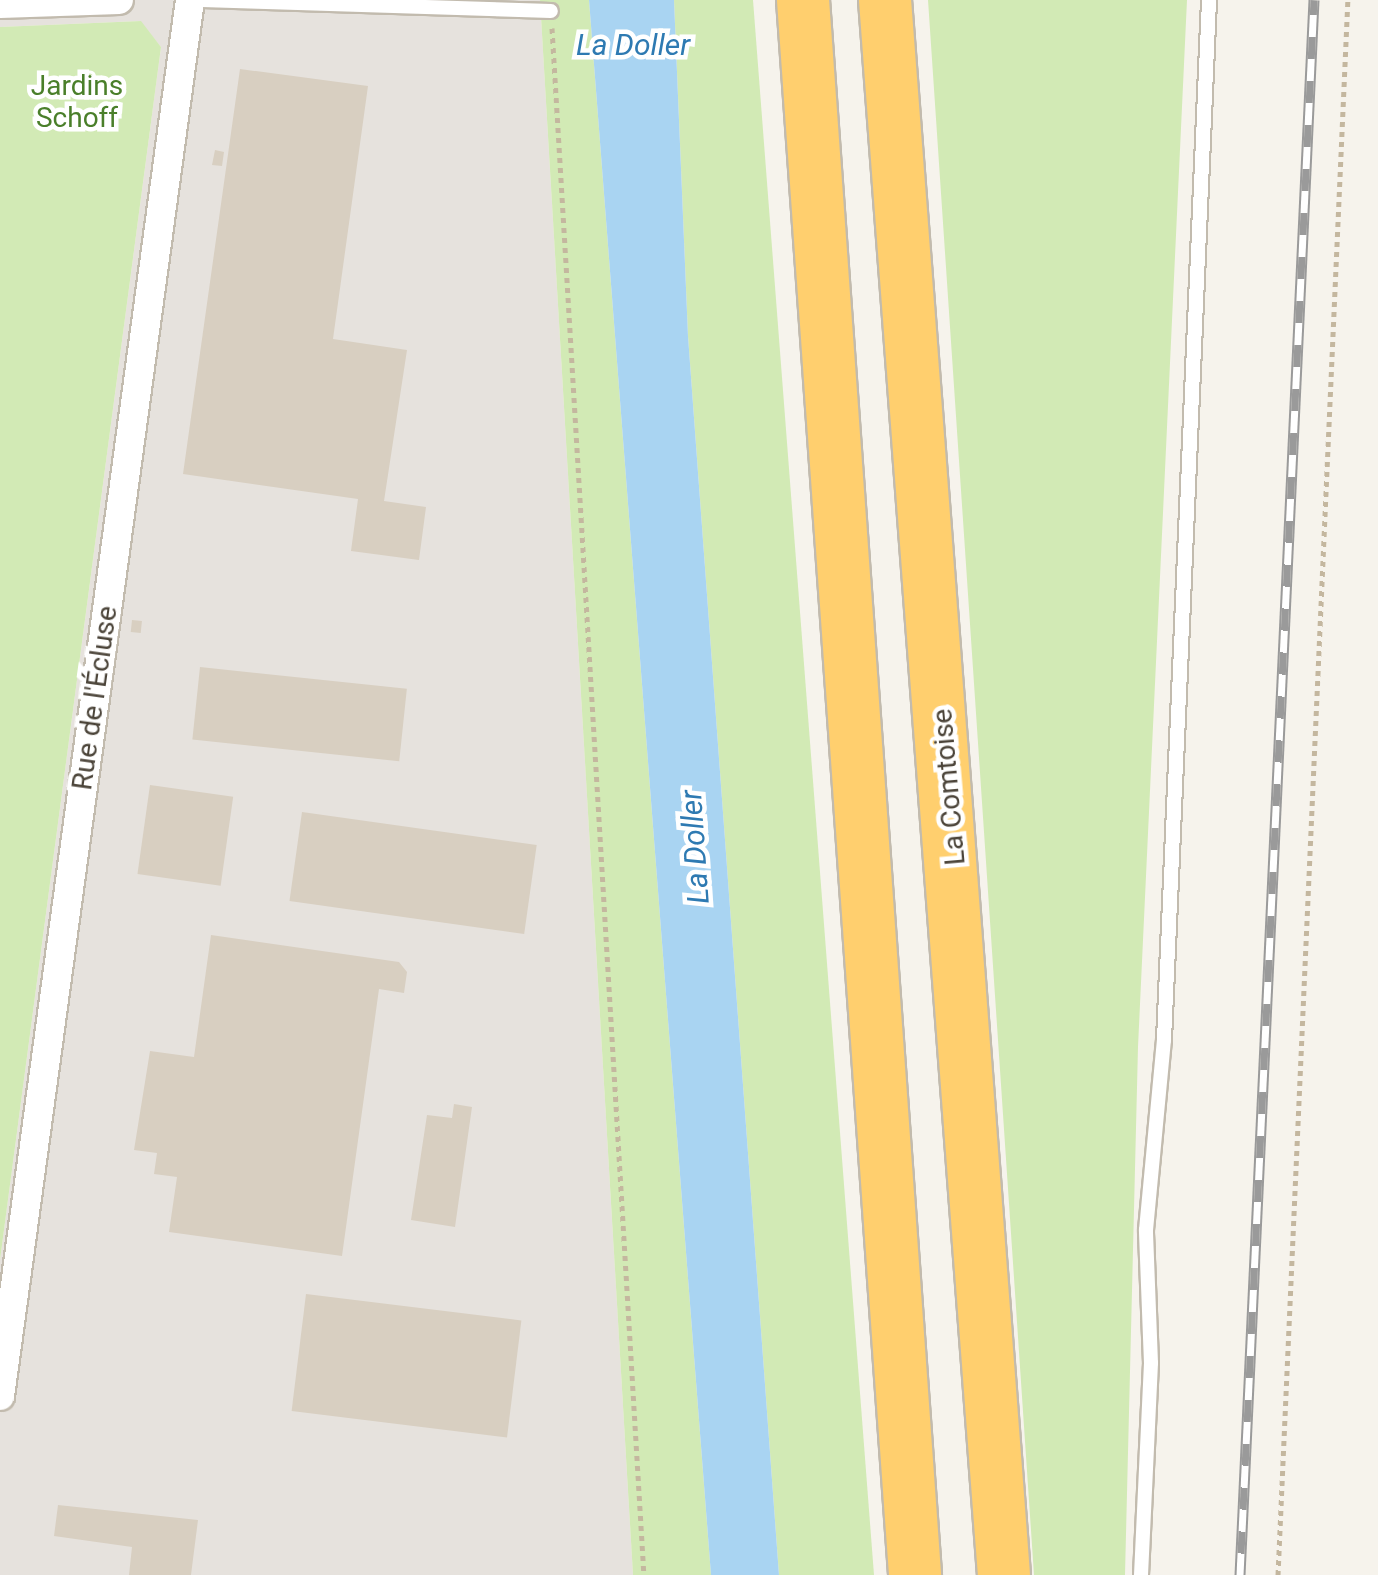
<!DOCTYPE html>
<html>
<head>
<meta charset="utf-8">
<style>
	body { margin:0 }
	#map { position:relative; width:1378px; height:1575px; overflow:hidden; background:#f6f3ec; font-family:Roboto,sans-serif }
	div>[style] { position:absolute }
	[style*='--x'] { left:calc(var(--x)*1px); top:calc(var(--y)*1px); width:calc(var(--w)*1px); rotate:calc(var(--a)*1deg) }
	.industrial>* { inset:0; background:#e6e2dd }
	.green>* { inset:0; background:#d2eab5 }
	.water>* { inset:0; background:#a9d4f2 }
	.building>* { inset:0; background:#d8cfc1; transform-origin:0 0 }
	.path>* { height:5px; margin-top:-2.5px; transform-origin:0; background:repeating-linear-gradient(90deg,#c4b79f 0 5px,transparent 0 10px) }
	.roads { filter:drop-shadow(2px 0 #c2bbae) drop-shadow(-2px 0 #c2bbae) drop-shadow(0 2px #c2bbae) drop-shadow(0 -2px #c2bbae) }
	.lane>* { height:14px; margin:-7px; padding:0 7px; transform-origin:7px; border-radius:7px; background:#fff }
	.street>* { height:28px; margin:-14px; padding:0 14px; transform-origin:14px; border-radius:14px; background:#fff }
	.highway>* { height:52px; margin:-26px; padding:0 26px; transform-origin:26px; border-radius:26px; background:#ffcf6e }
	.rail>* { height:11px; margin-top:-5.5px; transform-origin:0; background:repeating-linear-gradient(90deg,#fff 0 22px,#9a9a9a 0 44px); box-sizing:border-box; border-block:2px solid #9a9a9a }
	span { translate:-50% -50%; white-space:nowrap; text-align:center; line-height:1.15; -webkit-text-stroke:9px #fff; paint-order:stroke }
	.park-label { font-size:28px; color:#4a7f2a }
	.street-label { font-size:28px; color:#4b4439 }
	.water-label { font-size:30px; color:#2e7ab2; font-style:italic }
</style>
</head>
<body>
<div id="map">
	<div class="industrial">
		<div style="clip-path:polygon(0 0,540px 0,633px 1575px,0 1575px,0 1260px,161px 47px,140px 21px,0 27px)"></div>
	</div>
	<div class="green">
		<div style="clip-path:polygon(540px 0,589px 0,711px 1575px,633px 1575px)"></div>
		<div style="clip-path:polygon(674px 0,753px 0,874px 1575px,779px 1575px,688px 336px)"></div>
		<div style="clip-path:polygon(928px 0,1187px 0,1138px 1047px,1125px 1575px,1034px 1575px)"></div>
		<div style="clip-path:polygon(141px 21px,161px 47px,0 1260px,0 27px)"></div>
	</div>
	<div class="water">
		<div style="clip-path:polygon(589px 0,674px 0,688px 336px,779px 1575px,711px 1575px)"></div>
	</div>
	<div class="building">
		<div style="clip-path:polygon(240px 69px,368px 86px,333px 339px,407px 350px,384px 501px,426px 507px,419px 560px,351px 551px,358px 499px,183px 474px)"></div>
		<div style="clip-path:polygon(215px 150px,224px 152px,222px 166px,212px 165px)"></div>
		<div style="left:132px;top:620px;width:10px;height:12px;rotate:6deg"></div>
		<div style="left:200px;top:667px;width:208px;height:73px;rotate:6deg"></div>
		<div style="left:150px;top:785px;width:84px;height:90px;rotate:8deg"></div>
		<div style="left:302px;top:812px;width:237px;height:90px;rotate:8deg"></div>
		<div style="clip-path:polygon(211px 935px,399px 962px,407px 972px,404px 993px,379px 989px,342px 1256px,169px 1232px,177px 1177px,154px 1174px,157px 1153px,134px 1150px,150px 1051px,194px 1057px)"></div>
		<div style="clip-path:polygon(454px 1104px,472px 1107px,455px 1227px,411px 1220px,427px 1115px,452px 1118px)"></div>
		<div style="left:306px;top:1294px;width:217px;height:118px;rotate:7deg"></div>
		<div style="clip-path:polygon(58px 1505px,198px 1520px,191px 1575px,129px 1575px,132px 1547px,54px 1536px)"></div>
	</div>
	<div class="path">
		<div style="--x:552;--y:28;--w:1550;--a:86.6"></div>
		<div style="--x:1278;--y:1575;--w:1577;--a:-87.46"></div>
	</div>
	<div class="roads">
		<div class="lane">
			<div style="--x:202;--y:0;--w:349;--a:1.8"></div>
			<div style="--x:1141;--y:1575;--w:212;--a:-87.3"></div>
			<div style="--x:1151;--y:1363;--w:133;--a:-92.2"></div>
			<div style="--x:1146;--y:1230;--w:191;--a:-84.6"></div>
			<div style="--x:1164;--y:1040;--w:1041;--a:-87.52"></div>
		</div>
		<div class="street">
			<div style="--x:0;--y:4;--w:119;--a:-1.9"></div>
			<div style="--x:0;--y:1396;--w:1409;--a:-82.25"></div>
		</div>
		<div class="highway">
			<div style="--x:803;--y:0;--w:1579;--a:85.93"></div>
			<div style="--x:885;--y:0;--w:1579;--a:85.68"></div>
		</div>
	</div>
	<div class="rail">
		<div style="--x:1240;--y:1575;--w:1577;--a:-87.31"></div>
	</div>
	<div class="park-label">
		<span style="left:77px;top:102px">Jardins<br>Schoff</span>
	</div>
	<div class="street-label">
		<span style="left:95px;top:698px;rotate:-82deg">Rue de l'Écluse</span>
		<span style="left:949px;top:787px;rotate:-95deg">La Comtoise</span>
	</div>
	<div class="water-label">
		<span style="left:633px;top:45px">La Doller</span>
		<span style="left:695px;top:847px;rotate:-94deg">La Doller</span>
	</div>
</div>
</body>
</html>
